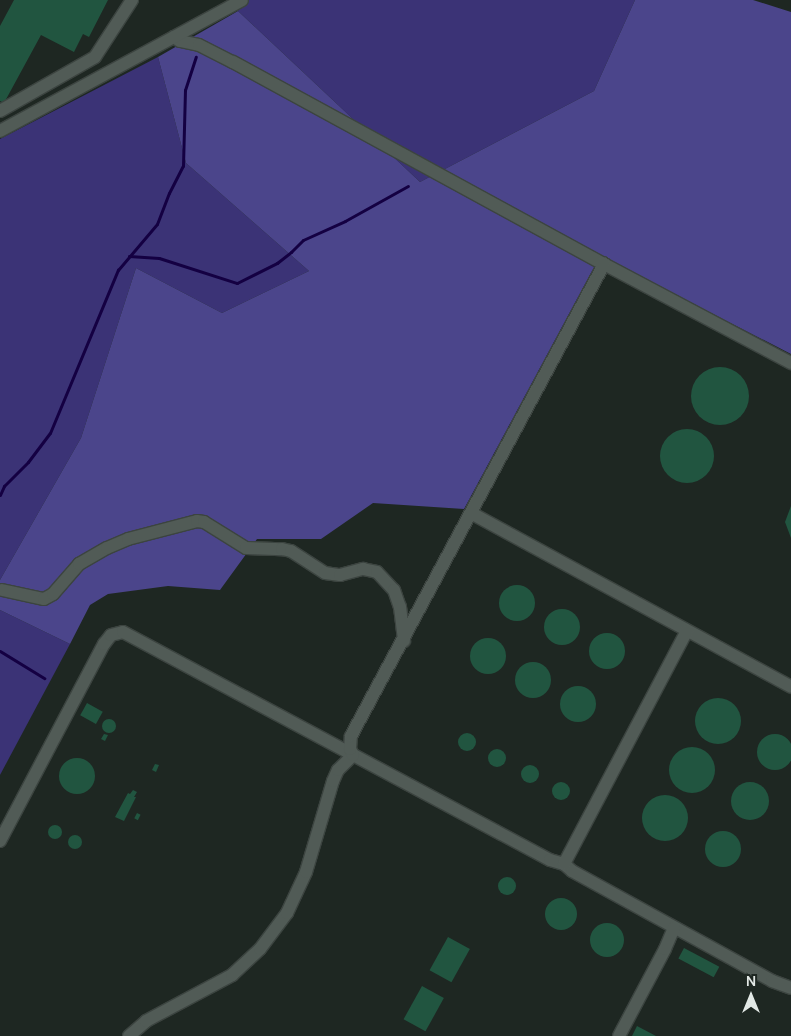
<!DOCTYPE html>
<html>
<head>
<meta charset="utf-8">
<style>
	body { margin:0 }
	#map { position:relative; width:791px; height:1036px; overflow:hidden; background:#1e2722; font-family:Manrope,sans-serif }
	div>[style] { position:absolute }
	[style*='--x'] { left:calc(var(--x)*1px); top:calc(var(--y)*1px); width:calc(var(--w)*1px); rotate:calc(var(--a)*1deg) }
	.green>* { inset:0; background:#3b3376 }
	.forest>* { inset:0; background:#4b458b }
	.stream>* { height:3px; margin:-1.5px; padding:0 1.5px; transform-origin:1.5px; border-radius:1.5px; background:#140042 }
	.building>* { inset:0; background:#215540; transform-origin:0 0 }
	.round { border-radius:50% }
	.roads { filter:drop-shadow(1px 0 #3c4440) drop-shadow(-1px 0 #3c4440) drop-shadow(0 1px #3c4440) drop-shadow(0 -1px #3c4440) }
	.minor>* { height:12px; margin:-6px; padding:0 6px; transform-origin:6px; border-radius:6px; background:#515b56 }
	span { translate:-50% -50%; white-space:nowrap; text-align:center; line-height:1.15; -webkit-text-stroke:4px #1e2722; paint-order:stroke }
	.north { position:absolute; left:726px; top:971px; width:50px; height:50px; -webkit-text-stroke:4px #1e2722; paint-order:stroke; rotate:0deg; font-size:14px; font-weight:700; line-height:20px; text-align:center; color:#e2e8e5 }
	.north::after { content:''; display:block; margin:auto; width:18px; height:22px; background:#e2e8e5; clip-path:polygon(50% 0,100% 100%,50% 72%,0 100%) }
</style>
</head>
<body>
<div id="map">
	<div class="green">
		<div style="clip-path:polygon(242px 0,635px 0,594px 91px,420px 182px,238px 11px)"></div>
		<div style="clip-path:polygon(158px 57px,186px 163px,309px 271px,222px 313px,136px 268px,81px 438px,0 580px,0 139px)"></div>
		<div style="clip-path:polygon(0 610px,70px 644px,0 775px)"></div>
	</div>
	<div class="forest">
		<div style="clip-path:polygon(635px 0,753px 0,791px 12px,791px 354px,600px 256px,464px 509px,373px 503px,321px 539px,257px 539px,220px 590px,168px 586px,108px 594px,90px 605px,70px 644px,0 610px,0 580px,81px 438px,136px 268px,222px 313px,309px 271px,186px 163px,158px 57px,238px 11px,420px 182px,594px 91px)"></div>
	</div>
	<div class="stream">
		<div style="--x:129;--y:256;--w:30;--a:4"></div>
		<div style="--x:159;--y:258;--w:82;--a:17.8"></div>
		<div style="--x:237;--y:283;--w:45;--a:-26.6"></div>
		<div style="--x:277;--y:263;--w:18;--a:-38"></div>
		<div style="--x:291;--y:252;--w:17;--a:-45"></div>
		<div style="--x:303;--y:240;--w:46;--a:-24.3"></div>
		<div style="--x:345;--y:221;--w:72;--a:-29.1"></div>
		<div style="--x:0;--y:495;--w:10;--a:-66"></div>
		<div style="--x:4;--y:486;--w:34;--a:-45"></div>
		<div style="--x:28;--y:462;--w:36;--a:-53"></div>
		<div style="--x:50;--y:433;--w:177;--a:-67.4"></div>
		<div style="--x:118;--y:270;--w:60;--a:-49.7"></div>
		<div style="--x:157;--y:224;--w:33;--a:-69"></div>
		<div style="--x:169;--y:193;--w:30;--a:-63"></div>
		<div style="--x:183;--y:166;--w:76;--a:-88.5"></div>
		<div style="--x:185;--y:90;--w:35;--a:-72"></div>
		<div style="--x:0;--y:651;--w:52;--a:31.5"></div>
	</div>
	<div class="building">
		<div style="clip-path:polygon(14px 0,108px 0,89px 37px,83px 34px,74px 52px,41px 35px,4px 103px,0 101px,0 26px)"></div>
		<div class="round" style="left:691px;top:367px;width:58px;height:58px"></div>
		<div class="round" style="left:660px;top:429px;width:54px;height:54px"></div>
		<div style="clip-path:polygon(791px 506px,791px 538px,785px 522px)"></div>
		<div class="round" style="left:499px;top:585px;width:36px;height:36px"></div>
		<div class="round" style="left:544px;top:609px;width:36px;height:36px"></div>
		<div class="round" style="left:589px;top:633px;width:36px;height:36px"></div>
		<div class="round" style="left:470px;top:638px;width:36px;height:36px"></div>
		<div class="round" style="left:515px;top:662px;width:36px;height:36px"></div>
		<div class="round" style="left:560px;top:686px;width:36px;height:36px"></div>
		<div class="round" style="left:695px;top:698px;width:46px;height:46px"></div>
		<div style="left:87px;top:703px;width:18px;height:14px;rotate:29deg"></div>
		<div class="round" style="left:102px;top:719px;width:14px;height:14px"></div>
		<div class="round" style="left:458px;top:733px;width:18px;height:18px"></div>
		<div class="round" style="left:757px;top:734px;width:36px;height:36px"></div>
		<div style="clip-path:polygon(104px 734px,108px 735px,105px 741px,101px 739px)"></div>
		<div class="round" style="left:669px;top:747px;width:46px;height:46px"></div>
		<div class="round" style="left:488px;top:749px;width:18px;height:18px"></div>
		<div class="round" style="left:59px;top:758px;width:36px;height:36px"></div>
		<div style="clip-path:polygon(155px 764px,159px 765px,156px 772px,152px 770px)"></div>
		<div class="round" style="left:521px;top:765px;width:18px;height:18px"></div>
		<div class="round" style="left:552px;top:782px;width:18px;height:18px"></div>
		<div class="round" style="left:731px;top:782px;width:38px;height:38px"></div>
		<div style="clip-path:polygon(133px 790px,137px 792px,134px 797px,136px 797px,124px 821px,115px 817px,128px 793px,130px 794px)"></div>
		<div class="round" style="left:642px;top:795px;width:46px;height:46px"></div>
		<div style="left:137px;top:813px;width:4px;height:6px;rotate:27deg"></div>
		<div class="round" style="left:48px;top:825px;width:14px;height:14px"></div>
		<div class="round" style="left:705px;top:831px;width:36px;height:36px"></div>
		<div class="round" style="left:68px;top:835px;width:14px;height:14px"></div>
		<div class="round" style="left:498px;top:877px;width:18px;height:18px"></div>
		<div class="round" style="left:545px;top:898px;width:32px;height:32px"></div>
		<div class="round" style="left:590px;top:923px;width:34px;height:34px"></div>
		<div style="left:448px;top:937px;width:25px;height:38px;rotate:29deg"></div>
		<div style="left:684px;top:948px;width:40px;height:12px;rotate:28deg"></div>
		<div style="left:422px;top:986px;width:25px;height:38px;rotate:29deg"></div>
		<div style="clip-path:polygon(637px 1026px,656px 1036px,632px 1036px)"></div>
	</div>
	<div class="roads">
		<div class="minor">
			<div style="--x:174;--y:37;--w:7;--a:34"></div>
			<div style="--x:180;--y:41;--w:19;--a:12"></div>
			<div style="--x:199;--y:45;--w:38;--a:27"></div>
			<div style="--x:233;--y:62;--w:422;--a:28.6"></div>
			<div style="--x:604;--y:264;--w:212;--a:27.9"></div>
			<div style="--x:0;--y:111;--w:109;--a:-29.6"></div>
			<div style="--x:95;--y:57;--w:68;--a:-57"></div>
			<div style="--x:0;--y:131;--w:275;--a:-28.4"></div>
			<div style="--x:471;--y:513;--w:364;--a:28.5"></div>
			<div style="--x:2;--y:590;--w:43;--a:12.1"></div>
			<div style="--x:44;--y:599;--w:10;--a:-29"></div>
			<div style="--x:53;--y:594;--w:40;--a:-49"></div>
			<div style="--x:79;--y:564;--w:32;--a:-30"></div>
			<div style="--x:107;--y:548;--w:23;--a:-23"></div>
			<div style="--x:128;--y:539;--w:71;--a:-14.6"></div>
			<div style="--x:197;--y:521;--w:7;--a:8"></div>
			<div style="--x:204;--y:522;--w:49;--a:31.8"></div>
			<div style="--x:246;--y:548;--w:36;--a:2"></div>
			<div style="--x:282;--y:549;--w:9;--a:13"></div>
			<div style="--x:291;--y:551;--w:40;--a:32.9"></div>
			<div style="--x:325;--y:573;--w:15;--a:8"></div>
			<div style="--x:340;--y:575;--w:24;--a:-15"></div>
			<div style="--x:363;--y:569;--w:14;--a:12"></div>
			<div style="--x:377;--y:572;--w:25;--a:47"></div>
			<div style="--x:394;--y:590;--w:18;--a:71"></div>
			<div style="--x:400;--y:607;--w:34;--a:83"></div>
			<div style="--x:0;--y:841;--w:223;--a:-62.2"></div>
			<div style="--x:104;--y:644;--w:11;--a:-52"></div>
			<div style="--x:111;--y:635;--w:12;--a:-14"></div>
			<div style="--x:123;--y:632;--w:484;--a:28.1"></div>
			<div style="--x:550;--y:860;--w:15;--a:16"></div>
			<div style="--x:564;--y:864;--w:11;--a:41"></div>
			<div style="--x:572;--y:871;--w:228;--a:28.8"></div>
			<div style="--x:772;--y:981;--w:20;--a:20"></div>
			<div style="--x:564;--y:864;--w:263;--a:-62.2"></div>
			<div style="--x:129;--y:1036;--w:23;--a:-41"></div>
			<div style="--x:146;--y:1021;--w:98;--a:-28.1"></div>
			<div style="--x:232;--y:975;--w:38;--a:-43"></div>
			<div style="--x:260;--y:949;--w:45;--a:-53.1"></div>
			<div style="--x:287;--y:913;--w:45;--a:-65.1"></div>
			<div style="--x:306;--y:872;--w:95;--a:-73.5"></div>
			<div style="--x:333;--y:781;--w:12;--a:-66"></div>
			<div style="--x:338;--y:770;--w:21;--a:-45"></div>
			<div style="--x:353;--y:755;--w:7;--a:-117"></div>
			<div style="--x:350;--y:749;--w:13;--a:-86"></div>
			<div style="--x:351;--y:736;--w:536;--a:-61.81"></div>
			<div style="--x:619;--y:1036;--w:98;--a:-62.1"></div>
			<div style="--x:665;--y:949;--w:23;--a:-67"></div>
		</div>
	</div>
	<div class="north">N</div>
</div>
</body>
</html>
